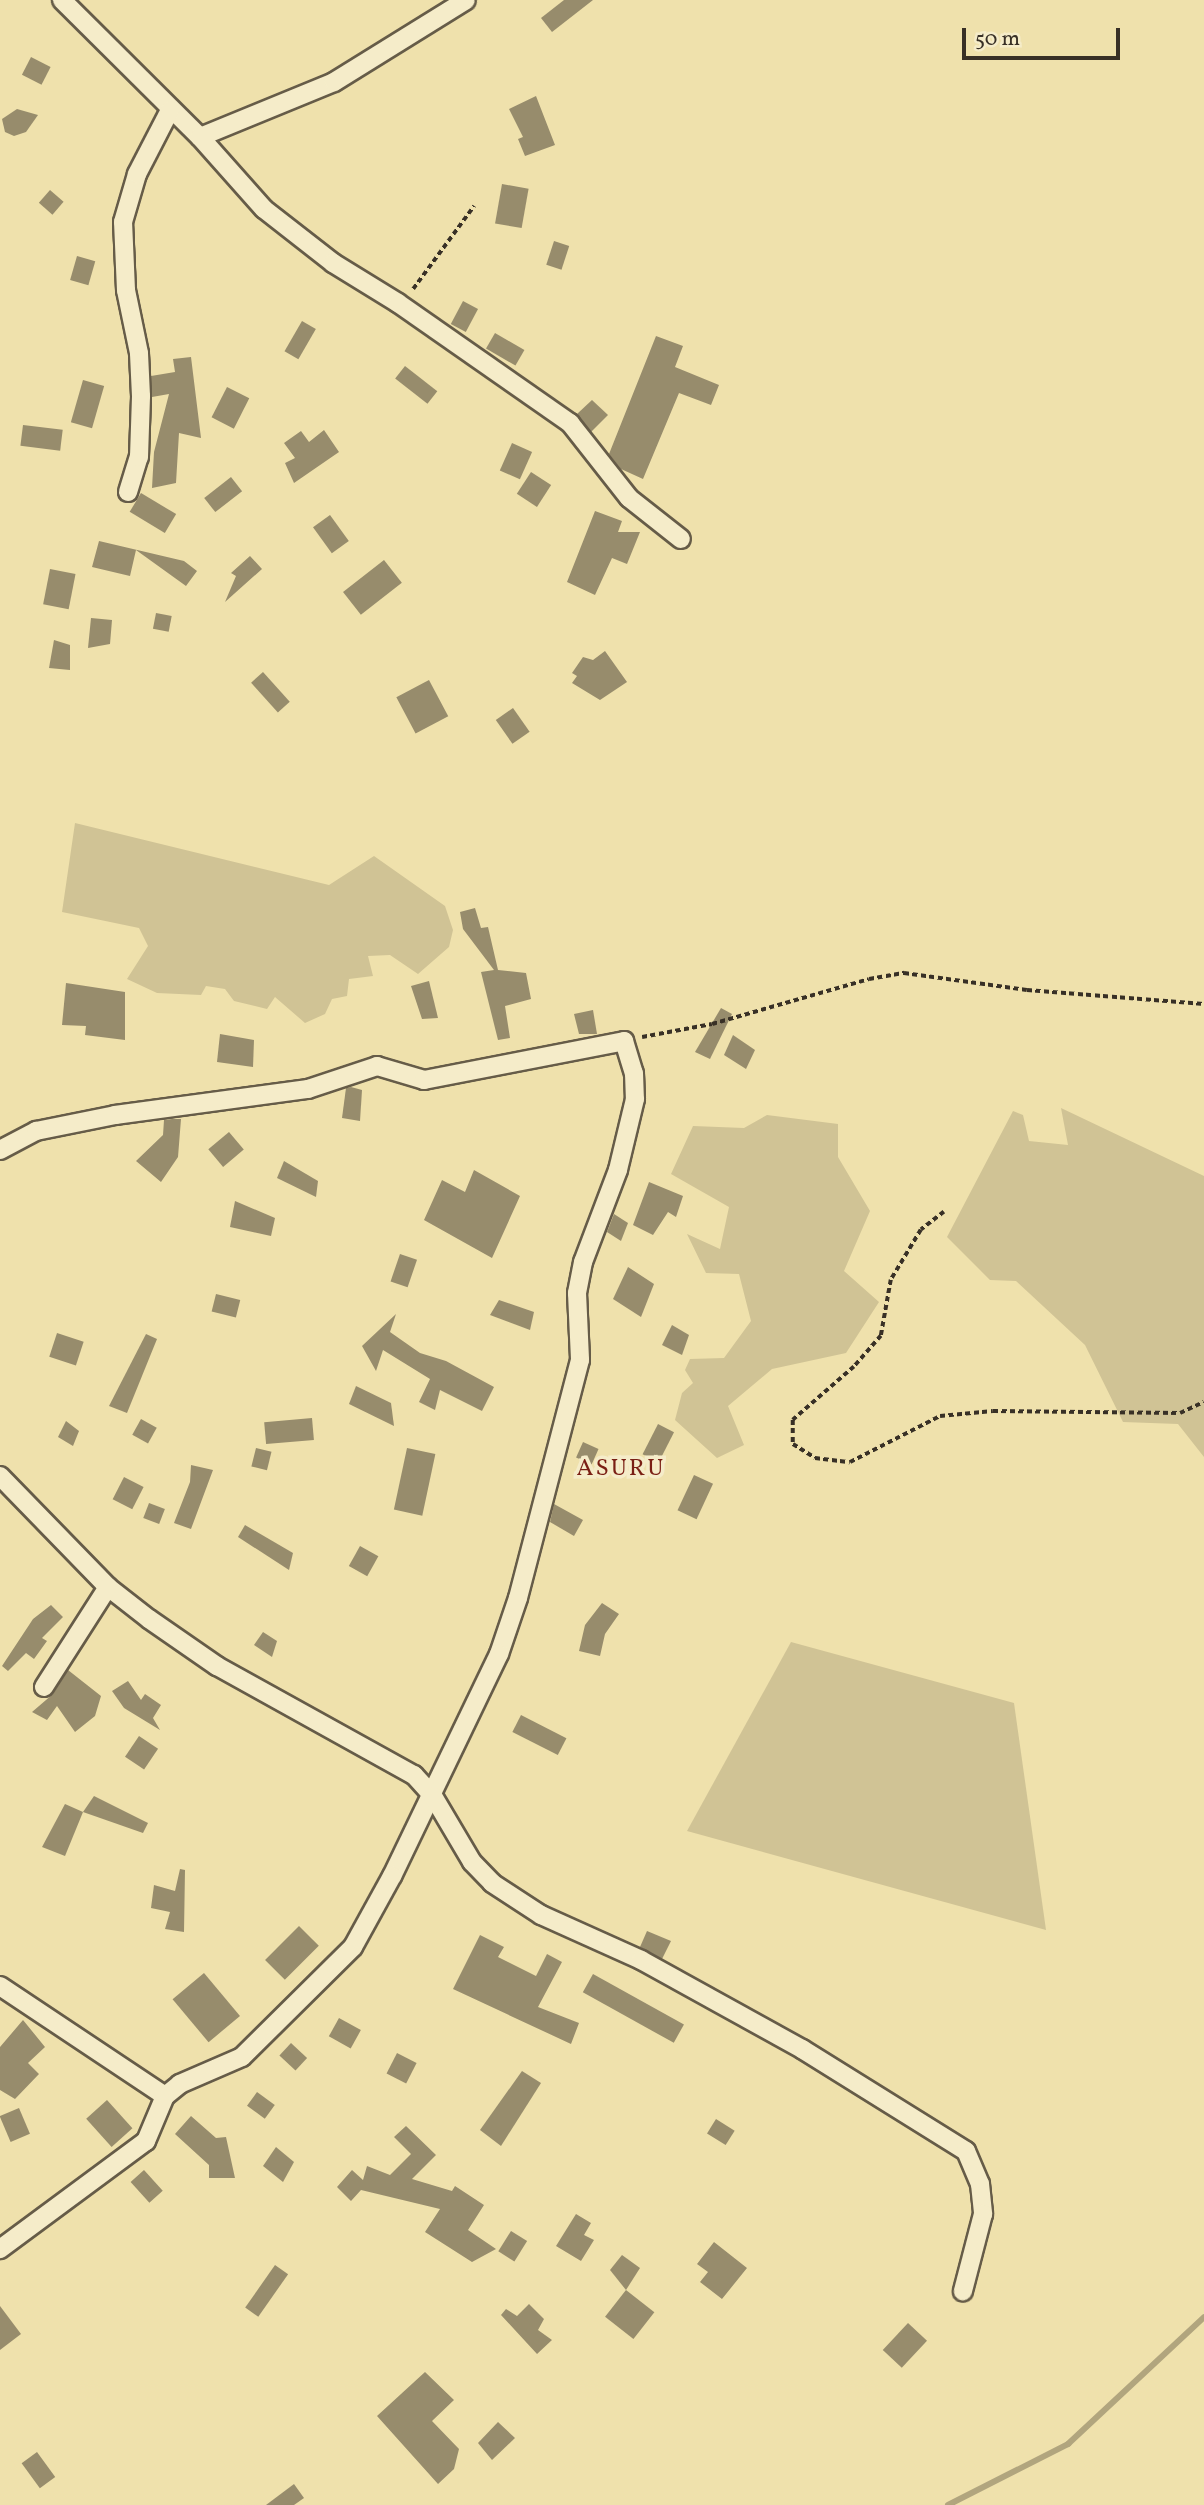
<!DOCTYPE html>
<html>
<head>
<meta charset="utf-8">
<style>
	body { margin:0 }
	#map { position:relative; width:1204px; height:2505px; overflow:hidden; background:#efe1ac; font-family:Vollkorn,serif }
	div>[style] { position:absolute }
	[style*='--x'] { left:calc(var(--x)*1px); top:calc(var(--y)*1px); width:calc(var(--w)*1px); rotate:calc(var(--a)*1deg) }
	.green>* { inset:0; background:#d0c395 }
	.stream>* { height:6px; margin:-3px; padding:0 3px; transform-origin:3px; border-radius:3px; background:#b1a57e }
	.building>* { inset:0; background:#978c6c; transform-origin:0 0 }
	.path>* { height:3.5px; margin-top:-1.75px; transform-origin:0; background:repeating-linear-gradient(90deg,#383026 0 5px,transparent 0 8.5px) }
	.roads { filter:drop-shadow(2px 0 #665c48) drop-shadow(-2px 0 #665c48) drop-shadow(0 2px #665c48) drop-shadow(0 -2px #665c48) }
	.minor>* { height:18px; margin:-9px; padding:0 9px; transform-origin:9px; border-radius:9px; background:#f5ecc9 }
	span { translate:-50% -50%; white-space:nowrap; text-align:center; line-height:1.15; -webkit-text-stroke:7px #f5ecc9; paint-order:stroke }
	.quarter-label { font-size:24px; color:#7a1f14; letter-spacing:2px }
	.scale { position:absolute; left:962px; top:28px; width:158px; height:32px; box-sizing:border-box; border:4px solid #383026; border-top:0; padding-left:9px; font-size:21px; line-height:24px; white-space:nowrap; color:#383026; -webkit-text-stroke:5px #f5ecc9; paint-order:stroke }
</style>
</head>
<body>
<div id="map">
	<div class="green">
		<div style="clip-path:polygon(75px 823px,329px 885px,374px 856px,445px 906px,453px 930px,449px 947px,418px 974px,390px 955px,368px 956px,373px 976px,349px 979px,347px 996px,332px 999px,325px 1014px,305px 1023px,275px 997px,267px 1009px,234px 1001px,225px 989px,206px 986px,201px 995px,157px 993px,127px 979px,148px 946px,139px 928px,62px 912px)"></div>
		<div style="clip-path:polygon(1061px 1108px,1204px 1176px,1204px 1457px,1178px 1424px,1123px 1422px,1085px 1345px,1016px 1281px,990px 1280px,947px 1237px,1013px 1111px,1023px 1115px,1029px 1141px,1068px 1145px)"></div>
		<div style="clip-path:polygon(767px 1115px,838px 1124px,838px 1157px,870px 1211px,844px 1271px,879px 1302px,846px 1353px,772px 1369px,728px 1406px,744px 1445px,717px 1458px,675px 1420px,682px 1393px,693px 1383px,685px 1370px,690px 1359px,724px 1358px,751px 1321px,739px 1274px,706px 1273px,687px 1234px,720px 1249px,729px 1207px,671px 1174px,693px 1126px,744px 1128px)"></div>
		<div style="clip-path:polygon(791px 1642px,1014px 1703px,1046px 1930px,687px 1831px)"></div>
	</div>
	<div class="stream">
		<div style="--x:948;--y:2505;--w:135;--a:-26.9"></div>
		<div style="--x:1068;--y:2444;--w:186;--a:-43"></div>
	</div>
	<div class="building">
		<div style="clip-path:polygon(564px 0,593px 0,552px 32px,541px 18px)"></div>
		<div style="left:31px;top:57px;width:22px;height:20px;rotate:27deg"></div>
		<div style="clip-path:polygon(536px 96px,555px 145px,525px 156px,518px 139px,523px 137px,509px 109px)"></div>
		<div style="clip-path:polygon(17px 109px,38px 115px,26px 132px,14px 136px,5px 132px,2px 119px)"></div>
		<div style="left:502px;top:184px;width:27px;height:40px;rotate:10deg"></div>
		<div style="left:50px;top:190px;width:18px;height:17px;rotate:41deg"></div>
		<div style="left:554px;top:241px;width:16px;height:25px;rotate:18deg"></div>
		<div style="left:77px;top:256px;width:19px;height:25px;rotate:16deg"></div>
		<div style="left:463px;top:301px;width:17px;height:26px;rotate:28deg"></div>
		<div style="left:302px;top:321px;width:16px;height:35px;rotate:30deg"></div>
		<div style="left:495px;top:333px;width:34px;height:18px;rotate:30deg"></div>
		<div style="clip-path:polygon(656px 336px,683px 346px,675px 367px,719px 385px,711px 405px,679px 393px,643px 479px,621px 469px,609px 454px)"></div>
		<div style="clip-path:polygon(191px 357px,201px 438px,179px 433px,176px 483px,152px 488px,154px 452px,169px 394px,152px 397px,151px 376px,175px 372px,173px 359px)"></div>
		<div style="left:405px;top:366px;width:41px;height:16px;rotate:38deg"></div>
		<div style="left:83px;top:380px;width:22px;height:44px;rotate:16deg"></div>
		<div style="left:227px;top:387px;width:25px;height:34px;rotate:27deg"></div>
		<div style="clip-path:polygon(592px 400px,608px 415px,591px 432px,577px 414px)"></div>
		<div style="left:23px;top:425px;width:40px;height:21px;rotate:7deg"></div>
		<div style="clip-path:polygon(324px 430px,339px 452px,294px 483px,285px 463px,295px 458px,284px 443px,301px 431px,309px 442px)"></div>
		<div style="left:512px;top:443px;width:22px;height:30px;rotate:24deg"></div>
		<div style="left:531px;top:472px;width:24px;height:26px;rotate:33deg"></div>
		<div style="left:231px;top:477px;width:18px;height:34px;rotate:52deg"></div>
		<div style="left:141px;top:493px;width:41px;height:22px;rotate:31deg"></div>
		<div style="clip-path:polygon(595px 511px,622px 521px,618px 532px,640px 532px,627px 564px,612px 558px,595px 595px,567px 582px)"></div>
		<div style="left:330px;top:515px;width:32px;height:21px;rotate:54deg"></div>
		<div style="clip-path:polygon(99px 541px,184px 561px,197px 571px,186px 586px,136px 550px,130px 576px,92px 567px)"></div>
		<div style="clip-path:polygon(250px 556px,262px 569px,225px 602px,236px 576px,231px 573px)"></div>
		<div style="left:384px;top:560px;width:29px;height:52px;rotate:52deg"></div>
		<div style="left:50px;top:569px;width:26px;height:36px;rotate:11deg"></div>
		<div style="left:156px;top:613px;width:16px;height:16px;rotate:11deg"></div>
		<div style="clip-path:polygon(91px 618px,112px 620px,110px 644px,88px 648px)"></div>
		<div style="clip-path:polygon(54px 640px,70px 645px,70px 670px,49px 668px)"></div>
		<div style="clip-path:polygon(605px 651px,627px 682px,600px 700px,572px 683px,577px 676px,572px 673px,583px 657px,593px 660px)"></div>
		<div style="left:263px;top:672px;width:40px;height:16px;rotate:48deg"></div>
		<div style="left:429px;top:680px;width:41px;height:37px;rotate:62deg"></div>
		<div style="left:513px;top:708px;width:29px;height:21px;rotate:55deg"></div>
		<div style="clip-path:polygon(475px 908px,481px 928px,488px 927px,498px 970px,526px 973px,531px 999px,505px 1006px,510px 1038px,498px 1040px,481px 972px,494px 970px,463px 929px,460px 912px)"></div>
		<div style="clip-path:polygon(429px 981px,438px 1018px,422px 1019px,411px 986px)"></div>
		<div style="clip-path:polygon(66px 983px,125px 992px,125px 1040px,85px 1035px,86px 1026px,62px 1025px)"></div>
		<div style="clip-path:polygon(721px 1008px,732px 1014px,710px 1059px,695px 1052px)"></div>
		<div style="clip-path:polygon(593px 1010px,597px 1034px,579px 1034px,574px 1014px)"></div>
		<div style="clip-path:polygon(220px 1034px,254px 1040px,253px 1067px,217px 1062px)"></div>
		<div style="clip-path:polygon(733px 1035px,755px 1050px,746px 1069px,724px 1055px)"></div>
		<div style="clip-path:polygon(351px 1087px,362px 1090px,360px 1121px,342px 1118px,346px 1088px)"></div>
		<div style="clip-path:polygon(172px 1119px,181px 1119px,178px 1157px,161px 1182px,136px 1161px,163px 1135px,164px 1120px)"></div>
		<div style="left:229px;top:1132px;width:23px;height:27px;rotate:50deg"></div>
		<div style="clip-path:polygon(284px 1161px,318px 1181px,316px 1197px,277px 1178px)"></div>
		<div style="clip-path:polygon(474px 1170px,520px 1196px,492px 1258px,424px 1220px,442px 1180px,465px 1192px)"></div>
		<div style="clip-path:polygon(649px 1182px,683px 1196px,676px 1217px,668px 1212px,653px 1235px,633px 1225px)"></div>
		<div style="clip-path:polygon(235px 1201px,275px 1218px,271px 1236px,230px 1227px)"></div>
		<div style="clip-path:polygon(614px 1214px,628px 1223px,621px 1241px,607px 1232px)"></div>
		<div style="left:400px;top:1254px;width:18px;height:29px;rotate:19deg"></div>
		<div style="clip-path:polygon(628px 1267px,654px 1284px,641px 1317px,613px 1299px)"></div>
		<div style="left:216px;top:1294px;width:25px;height:18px;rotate:14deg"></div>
		<div style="clip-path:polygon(499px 1300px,534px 1312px,530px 1330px,490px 1315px)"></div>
		<div style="clip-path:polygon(396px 1314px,390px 1332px,420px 1353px,446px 1361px,494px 1387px,482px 1411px,440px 1390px,435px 1410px,419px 1402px,430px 1379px,383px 1350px,376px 1371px,362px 1346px)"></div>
		<div style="clip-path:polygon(672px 1325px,689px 1335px,682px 1355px,662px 1345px)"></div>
		<div style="left:57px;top:1333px;width:28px;height:25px;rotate:18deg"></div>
		<div style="clip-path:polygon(146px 1334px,157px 1339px,127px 1413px,109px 1406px)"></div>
		<div style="clip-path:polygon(356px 1386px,391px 1403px,394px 1426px,349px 1404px)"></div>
		<div style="left:312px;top:1418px;width:22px;height:48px;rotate:85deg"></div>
		<div style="left:141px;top:1419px;width:18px;height:18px;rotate:29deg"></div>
		<div style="clip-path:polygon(66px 1421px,79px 1431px,73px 1446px,58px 1437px)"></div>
		<div style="left:658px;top:1424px;width:18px;height:34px;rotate:27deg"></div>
		<div style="left:583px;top:1442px;width:17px;height:17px;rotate:24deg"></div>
		<div style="left:256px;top:1448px;width:16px;height:19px;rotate:14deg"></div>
		<div style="left:407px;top:1448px;width:29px;height:63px;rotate:12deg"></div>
		<div style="clip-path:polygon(191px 1465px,213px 1470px,191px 1529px,174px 1523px,190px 1482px)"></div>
		<div style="left:694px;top:1475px;width:21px;height:39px;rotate:25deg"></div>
		<div style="left:124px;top:1477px;width:22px;height:25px;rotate:27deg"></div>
		<div style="left:149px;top:1503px;width:17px;height:16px;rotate:21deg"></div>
		<div style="clip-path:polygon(554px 1504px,583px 1520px,574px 1536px,550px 1522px)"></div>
		<div style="clip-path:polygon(245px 1525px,293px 1553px,289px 1570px,238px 1537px)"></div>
		<div style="left:360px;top:1546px;width:21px;height:23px;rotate:29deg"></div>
		<div style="clip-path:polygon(602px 1603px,619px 1614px,605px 1634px,600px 1656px,579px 1651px,585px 1625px)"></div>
		<div style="clip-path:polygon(51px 1605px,63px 1617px,42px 1638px,47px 1641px,34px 1659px,26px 1653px,8px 1671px,2px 1666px,33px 1619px)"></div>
		<div style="clip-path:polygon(263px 1632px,277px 1641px,272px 1657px,254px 1645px)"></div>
		<div style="clip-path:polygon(68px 1670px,101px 1696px,95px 1716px,75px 1732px,57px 1706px,47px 1720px,32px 1712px,53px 1694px)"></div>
		<div style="clip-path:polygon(128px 1681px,141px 1700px,145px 1694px,161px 1705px,153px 1718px,160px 1730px,124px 1708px,112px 1691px)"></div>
		<div style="left:521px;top:1715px;width:51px;height:19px;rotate:27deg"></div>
		<div style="left:139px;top:1736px;width:23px;height:25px;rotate:34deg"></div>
		<div style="clip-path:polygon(94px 1796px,148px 1823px,143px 1833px,83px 1812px)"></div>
		<div style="clip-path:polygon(65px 1804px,83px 1812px,65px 1856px,42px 1847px)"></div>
		<div style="clip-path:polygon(180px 1869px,185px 1870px,184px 1932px,165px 1929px,170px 1912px,151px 1908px,154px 1885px,175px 1891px)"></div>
		<div style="left:299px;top:1926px;width:28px;height:48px;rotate:45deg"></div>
		<div style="clip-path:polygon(647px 1931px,671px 1941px,662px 1959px,640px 1947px)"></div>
		<div style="clip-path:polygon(480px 1935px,504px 1947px,498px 1957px,536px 1976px,547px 1954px,562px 1962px,538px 2007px,579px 2023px,571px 2044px,453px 1989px)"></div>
		<div style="left:204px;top:1973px;width:56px;height:41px;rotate:50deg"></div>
		<div style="left:593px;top:1974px;width:104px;height:21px;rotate:29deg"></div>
		<div style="left:339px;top:2018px;width:25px;height:21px;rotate:29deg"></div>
		<div style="clip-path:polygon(23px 2020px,45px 2047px,28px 2063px,39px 2074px,15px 2099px,0 2090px,0 2047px)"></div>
		<div style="left:291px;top:2043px;width:22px;height:17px;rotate:43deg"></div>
		<div style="left:397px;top:2053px;width:22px;height:23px;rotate:27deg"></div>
		<div style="clip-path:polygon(522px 2071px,541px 2083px,501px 2146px,480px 2130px)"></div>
		<div style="left:257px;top:2092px;width:22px;height:17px;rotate:36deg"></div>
		<div style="left:107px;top:2100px;width:38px;height:28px;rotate:48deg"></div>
		<div style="left:19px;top:2108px;width:28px;height:21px;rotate:67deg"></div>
		<div style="clip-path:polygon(191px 2116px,216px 2138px,226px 2137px,235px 2178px,209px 2178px,209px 2165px,175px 2134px)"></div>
		<div style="left:716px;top:2119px;width:22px;height:17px;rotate:32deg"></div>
		<div style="clip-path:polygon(406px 2126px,436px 2155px,412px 2179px,452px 2191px,455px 2186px,484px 2205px,468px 2230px,496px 2249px,472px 2262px,425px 2232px,440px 2209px,361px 2190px,351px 2201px,337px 2187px,352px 2170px,363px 2180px,367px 2166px,390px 2175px,411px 2154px,394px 2137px)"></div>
		<div style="clip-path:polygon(276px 2147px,294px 2162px,283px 2182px,263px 2166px)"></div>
		<div style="left:144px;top:2170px;width:28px;height:18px;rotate:48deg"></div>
		<div style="clip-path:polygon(576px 2214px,591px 2223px,584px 2235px,594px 2240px,581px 2261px,556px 2246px)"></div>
		<div style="left:511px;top:2231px;width:19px;height:24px;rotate:32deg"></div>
		<div style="clip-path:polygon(714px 2242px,747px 2268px,722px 2299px,700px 2282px,708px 2272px,697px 2264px)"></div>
		<div style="clip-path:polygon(622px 2255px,640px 2268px,626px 2290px,610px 2270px)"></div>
		<div style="left:275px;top:2265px;width:16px;height:52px;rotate:35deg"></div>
		<div style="left:626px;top:2290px;width:36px;height:34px;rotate:38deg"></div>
		<div style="clip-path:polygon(529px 2304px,544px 2319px,538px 2330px,552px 2340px,537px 2354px,501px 2315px,506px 2309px,517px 2316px)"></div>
		<div style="clip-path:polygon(0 2306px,21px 2334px,0 2350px)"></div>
		<div style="left:908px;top:2323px;width:26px;height:37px;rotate:43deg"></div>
		<div style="clip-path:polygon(425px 2372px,454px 2400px,432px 2421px,459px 2449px,454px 2469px,438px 2484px,377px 2416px)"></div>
		<div style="clip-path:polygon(498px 2422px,515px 2438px,492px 2460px,478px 2443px)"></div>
		<div style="left:37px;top:2452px;width:31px;height:19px;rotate:54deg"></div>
		<div style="clip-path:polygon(294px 2484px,304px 2498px,294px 2505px,266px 2505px)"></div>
	</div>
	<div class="path">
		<div style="--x:413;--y:289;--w:103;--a:-53.7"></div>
		<div style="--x:642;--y:1037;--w:71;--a:-10.5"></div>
		<div style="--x:712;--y:1024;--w:163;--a:-16"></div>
		<div style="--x:869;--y:979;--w:36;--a:-10"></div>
		<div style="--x:904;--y:973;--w:124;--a:7.9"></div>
		<div style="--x:1027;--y:990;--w:178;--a:4.5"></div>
		<div style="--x:944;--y:1212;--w:29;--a:142"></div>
		<div style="--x:921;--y:1230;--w:58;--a:121"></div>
		<div style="--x:891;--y:1280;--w:57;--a:100.1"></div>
		<div style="--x:881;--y:1336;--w:41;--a:131.1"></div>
		<div style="--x:854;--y:1367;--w:81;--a:139"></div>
		<div style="--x:793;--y:1420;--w:24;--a:90"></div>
		<div style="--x:793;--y:1444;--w:26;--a:32"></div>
		<div style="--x:815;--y:1458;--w:35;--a:7"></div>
		<div style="--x:850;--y:1462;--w:101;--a:-27.1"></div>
		<div style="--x:940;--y:1416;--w:53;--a:-5.4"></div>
		<div style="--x:993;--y:1411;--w:187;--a:0.6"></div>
		<div style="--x:1180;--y:1413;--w:26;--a:-25"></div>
	</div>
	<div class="roads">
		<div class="minor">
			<div style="--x:62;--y:0;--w:194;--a:44.8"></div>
			<div style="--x:200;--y:137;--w:96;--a:48.4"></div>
			<div style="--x:264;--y:209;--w:88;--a:38"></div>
			<div style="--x:333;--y:263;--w:76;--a:31.6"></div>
			<div style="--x:398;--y:303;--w:210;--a:34.9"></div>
			<div style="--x:570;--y:423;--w:95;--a:51.8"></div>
			<div style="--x:629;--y:498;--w:66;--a:38.3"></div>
			<div style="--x:200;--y:137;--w:145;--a:-22.3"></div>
			<div style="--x:334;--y:82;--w:155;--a:-31.8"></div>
			<div style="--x:128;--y:492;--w:37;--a:-73"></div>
			<div style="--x:139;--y:457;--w:61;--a:-88.1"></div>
			<div style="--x:141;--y:396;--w:43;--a:-92.7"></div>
			<div style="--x:139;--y:353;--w:64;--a:-101.7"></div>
			<div style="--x:126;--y:290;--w:68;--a:-92.5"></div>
			<div style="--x:123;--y:222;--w:50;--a:-73.7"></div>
			<div style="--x:137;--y:174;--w:72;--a:-62.7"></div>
			<div style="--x:0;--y:1150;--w:41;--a:-27.8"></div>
			<div style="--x:36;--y:1131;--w:81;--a:-11.4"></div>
			<div style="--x:115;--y:1115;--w:195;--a:-7.7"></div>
			<div style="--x:308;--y:1089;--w:73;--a:-18.4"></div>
			<div style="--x:377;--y:1066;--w:49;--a:16.6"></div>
			<div style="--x:424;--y:1080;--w:204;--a:-11"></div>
			<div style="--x:624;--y:1041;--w:34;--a:73"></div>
			<div style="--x:634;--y:1073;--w:26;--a:88"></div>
			<div style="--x:635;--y:1099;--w:73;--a:103.5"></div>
			<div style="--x:618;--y:1170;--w:98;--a:110.8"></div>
			<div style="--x:583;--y:1262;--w:32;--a:101"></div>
			<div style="--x:577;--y:1293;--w:67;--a:87.4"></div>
			<div style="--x:580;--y:1360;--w:246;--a:104.6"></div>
			<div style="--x:518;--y:1598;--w:59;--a:108.7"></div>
			<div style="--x:499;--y:1654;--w:246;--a:115.7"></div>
			<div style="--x:392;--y:1876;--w:81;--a:118.8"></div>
			<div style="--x:353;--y:1947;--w:156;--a:135.3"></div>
			<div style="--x:242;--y:2057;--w:68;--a:156.5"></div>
			<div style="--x:180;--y:2084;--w:19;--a:141"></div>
			<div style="--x:165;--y:2096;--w:49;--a:112.9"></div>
			<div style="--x:146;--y:2141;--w:182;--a:143.5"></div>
			<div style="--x:0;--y:1476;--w:155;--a:45.8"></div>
			<div style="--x:108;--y:1587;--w:52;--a:38"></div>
			<div style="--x:149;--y:1619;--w:83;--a:34.7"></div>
			<div style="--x:217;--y:1666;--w:225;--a:29"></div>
			<div style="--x:414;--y:1775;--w:28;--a:48"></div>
			<div style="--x:433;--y:1796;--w:77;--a:59.4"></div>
			<div style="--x:472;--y:1862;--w:29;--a:46"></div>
			<div style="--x:492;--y:1883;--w:59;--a:33.1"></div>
			<div style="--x:541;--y:1915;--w:110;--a:24.2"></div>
			<div style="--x:641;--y:1960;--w:184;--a:28.9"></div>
			<div style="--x:802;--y:2049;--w:193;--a:31.9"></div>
			<div style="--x:966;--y:2151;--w:36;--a:67"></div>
			<div style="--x:980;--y:2184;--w:30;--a:84"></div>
			<div style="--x:983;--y:2214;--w:80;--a:104.6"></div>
			<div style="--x:44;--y:1687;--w:119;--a:-57.4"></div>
			<div style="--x:0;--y:1986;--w:198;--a:33.7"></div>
		</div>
	</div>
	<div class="quarter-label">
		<span style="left:621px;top:1470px">ASURU</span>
	</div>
	<div class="scale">50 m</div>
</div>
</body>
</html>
